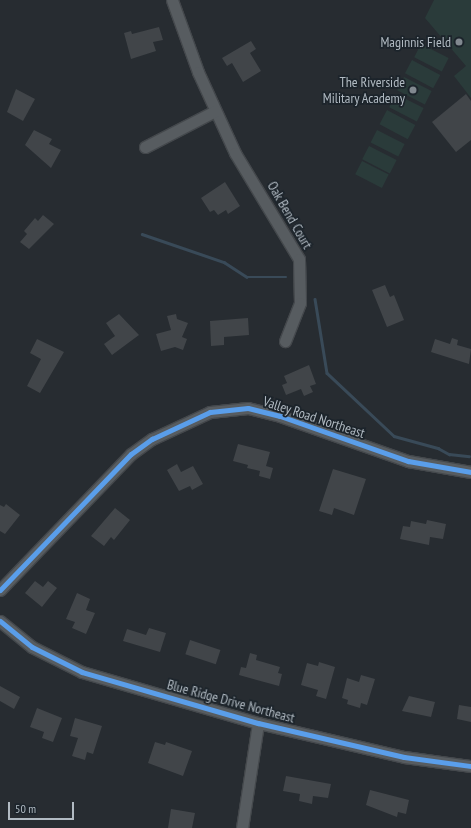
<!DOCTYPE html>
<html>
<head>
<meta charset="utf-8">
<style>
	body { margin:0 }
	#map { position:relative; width:471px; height:828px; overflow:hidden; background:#272c31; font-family:"PT Sans Narrow",sans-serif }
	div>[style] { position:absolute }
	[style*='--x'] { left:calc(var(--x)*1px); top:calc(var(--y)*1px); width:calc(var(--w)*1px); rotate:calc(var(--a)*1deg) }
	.green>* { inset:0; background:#2a3b3a; transform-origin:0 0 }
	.stream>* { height:2.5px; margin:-1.25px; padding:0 1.25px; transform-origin:1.25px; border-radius:1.25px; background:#394a58 }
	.building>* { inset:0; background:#414549; transform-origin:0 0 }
	.roads { filter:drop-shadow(1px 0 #44484c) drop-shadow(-1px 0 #44484c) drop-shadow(0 1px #44484c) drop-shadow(0 -1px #44484c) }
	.street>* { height:11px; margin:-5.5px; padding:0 5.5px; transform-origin:5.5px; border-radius:5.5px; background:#575c60 }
	.cycleway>* { height:5px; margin:-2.5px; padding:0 2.5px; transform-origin:2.5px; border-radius:2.5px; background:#5a9eea }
	.dots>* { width:11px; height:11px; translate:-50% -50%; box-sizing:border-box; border:2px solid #1c242b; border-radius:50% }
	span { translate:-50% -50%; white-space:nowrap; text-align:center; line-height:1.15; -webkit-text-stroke:3.5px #1c242b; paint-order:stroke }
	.poi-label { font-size:14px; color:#b1bac2 }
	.right { translate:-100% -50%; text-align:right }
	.street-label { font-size:14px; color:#b1bac2 }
	.scale { position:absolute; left:8px; top:802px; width:66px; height:18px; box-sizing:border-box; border:2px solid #b1bac2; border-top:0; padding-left:5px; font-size:12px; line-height:14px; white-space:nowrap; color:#b1bac2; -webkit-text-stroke:3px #1c242b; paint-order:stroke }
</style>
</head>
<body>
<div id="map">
	<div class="green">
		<div style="clip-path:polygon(434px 0,471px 0,471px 98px,454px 76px,466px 66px,425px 18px)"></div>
		<div style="left:421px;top:44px;width:31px;height:15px;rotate:27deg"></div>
		<div style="left:412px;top:60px;width:32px;height:15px;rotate:28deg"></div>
		<div style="left:404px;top:77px;width:31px;height:15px;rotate:27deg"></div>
		<div style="left:396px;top:94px;width:31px;height:15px;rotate:27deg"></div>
		<div style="left:387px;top:110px;width:32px;height:16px;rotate:28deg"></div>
		<div style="left:377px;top:130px;width:31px;height:14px;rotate:27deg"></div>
		<div style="left:369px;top:146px;width:31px;height:15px;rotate:27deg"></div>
		<div style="left:362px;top:161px;width:30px;height:15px;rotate:27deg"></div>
	</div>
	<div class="stream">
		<div style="--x:142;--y:234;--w:87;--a:18.9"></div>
		<div style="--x:224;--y:262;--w:27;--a:33"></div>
		<div style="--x:247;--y:277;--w:39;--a:0"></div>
		<div style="--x:315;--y:299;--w:75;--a:80.8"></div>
		<div style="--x:327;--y:373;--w:92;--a:43.2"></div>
		<div style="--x:394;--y:436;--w:46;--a:15.3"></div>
		<div style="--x:438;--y:448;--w:13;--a:29"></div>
		<div style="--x:449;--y:454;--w:20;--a:6"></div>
	</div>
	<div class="building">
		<div style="clip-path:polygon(159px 27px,163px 40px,153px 42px,156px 51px,131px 59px,124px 33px,131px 31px,132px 34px)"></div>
		<div style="clip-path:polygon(251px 41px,256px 49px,250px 53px,261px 71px,243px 82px,232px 63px,227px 66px,222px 58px)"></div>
		<div style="clip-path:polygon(16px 89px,35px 99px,23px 121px,7px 112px)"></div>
		<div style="clip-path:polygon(466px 94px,471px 101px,471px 140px,456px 152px,432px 122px)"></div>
		<div style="clip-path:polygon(34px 130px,52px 139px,49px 144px,61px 150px,51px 168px,25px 145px)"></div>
		<div style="clip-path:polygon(225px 182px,240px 206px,228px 214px,226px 210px,218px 215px,214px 210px,210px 212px,201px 198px)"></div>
		<div style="clip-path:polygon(43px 215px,54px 224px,29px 249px,20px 242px,27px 234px,24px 231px,35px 218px,38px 221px)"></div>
		<div style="clip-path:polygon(385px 285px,390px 297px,394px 295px,404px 320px,387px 327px,372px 290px)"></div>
		<div style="clip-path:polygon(119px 314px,139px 335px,112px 355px,104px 344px,115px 336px,106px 323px)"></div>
		<div style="clip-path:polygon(176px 314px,177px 319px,188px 323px,182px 337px,187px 339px,183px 350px,175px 347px,161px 351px,156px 334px,171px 330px,167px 316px)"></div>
		<div style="clip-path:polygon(248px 318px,249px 335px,224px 337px,224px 345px,211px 346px,210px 321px)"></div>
		<div style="clip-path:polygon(452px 338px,458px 340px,457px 345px,471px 349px,469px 364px,431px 352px,435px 339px,450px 344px)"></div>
		<div style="clip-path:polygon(37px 339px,64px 352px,40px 393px,27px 386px,41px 359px,30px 353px)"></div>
		<div style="clip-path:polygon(309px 365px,316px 384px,310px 386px,313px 392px,304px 396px,301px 389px,286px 395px,282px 385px,287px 383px,284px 376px)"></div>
		<div style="clip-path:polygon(238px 444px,270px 452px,266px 466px,273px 468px,270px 479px,259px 476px,260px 471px,247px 468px,248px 465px,233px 461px)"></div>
		<div style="clip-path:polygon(177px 464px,181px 472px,193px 466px,203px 484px,192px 490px,190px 486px,179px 491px,167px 470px)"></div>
		<div style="clip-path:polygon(333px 469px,366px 479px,354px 515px,334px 508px,332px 515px,319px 511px)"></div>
		<div style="clip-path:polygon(6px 504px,20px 515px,5px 534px,0 531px,0 505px,4px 507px)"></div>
		<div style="clip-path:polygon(115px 508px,130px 520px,114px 540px,111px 537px,104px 546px,91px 536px)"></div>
		<div style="clip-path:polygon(427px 520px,446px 524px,443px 539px,430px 537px,429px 545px,400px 539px,403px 526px,410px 527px,411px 521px,426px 524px)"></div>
		<div style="clip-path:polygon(35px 581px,43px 587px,48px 581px,57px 588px,42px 607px,25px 593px)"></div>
		<div style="clip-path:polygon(77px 593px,90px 599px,86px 610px,95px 613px,86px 634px,72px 628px,75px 622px,66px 619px)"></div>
		<div style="clip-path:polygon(149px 628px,166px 633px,160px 652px,123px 641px,127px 629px,146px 635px)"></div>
		<div style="left:190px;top:640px;width:32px;height:15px;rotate:18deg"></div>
		<div style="clip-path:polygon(250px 653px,257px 655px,256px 660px,280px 667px,278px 673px,282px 674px,279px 686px,239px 675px,241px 667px,246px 668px)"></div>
		<div style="clip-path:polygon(319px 662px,335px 667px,326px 699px,316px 696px,318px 690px,301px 685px,307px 663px,318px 666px)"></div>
		<div style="clip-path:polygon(361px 675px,375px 679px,367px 705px,361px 703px,360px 708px,347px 704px,348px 700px,342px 698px,347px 678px,359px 682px)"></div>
		<div style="clip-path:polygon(0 686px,20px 697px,14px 709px,0 701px)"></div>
		<div style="clip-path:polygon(409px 696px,435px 702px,431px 717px,402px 711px)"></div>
		<div style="clip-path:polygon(459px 705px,471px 707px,471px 722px,457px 719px)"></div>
		<div style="clip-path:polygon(37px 708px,62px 718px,53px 742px,42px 738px,44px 732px,30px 727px)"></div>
		<div style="clip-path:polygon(75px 718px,102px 726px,93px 754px,87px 752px,85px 760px,72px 756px,78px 738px,70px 736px)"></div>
		<div style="clip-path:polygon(155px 742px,165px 745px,166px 742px,192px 751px,183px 776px,148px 763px)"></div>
		<div style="clip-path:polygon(286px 776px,331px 784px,328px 798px,313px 796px,312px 804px,299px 801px,300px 794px,283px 791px)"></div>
		<div style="clip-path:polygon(370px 790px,409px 800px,406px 814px,398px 812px,397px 817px,366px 805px)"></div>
		<div style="clip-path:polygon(171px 809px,195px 813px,192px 828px,168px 828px)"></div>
	</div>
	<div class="roads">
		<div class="street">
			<div style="--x:172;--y:0;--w:77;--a:70.1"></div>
			<div style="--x:198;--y:72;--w:89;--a:65.4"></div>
			<div style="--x:235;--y:153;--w:124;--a:58.9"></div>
			<div style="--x:299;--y:259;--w:44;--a:88.7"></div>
			<div style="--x:300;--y:303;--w:41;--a:111.5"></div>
			<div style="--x:145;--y:147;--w:79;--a:-27.2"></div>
			<div style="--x:0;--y:590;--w:189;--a:-46.1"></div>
			<div style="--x:131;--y:454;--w:26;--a:-36"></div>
			<div style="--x:152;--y:439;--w:64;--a:-25"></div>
			<div style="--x:210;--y:412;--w:38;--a:-6"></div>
			<div style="--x:248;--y:408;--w:33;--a:14"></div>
			<div style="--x:280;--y:416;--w:136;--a:19.4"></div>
			<div style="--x:408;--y:461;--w:64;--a:9.9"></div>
			<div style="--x:0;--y:621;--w:41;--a:39.1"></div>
			<div style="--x:32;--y:647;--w:56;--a:26.6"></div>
			<div style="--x:82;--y:672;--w:183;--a:16.2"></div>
			<div style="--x:258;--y:723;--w:150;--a:13.1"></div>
			<div style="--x:404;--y:757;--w:68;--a:7.7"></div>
			<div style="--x:242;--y:828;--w:106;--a:-81.3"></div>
		</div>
	</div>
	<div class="cycleway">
		<div style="--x:0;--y:590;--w:189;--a:-46.1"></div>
		<div style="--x:131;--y:454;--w:26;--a:-36"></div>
		<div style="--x:152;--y:439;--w:64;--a:-25"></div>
		<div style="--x:210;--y:412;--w:38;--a:-6"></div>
		<div style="--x:248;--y:408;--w:33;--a:14"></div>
		<div style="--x:280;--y:416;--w:136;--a:19.4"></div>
		<div style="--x:408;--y:461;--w:64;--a:9.9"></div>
		<div style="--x:0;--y:621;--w:41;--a:39.1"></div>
		<div style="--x:32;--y:647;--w:56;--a:26.6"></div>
		<div style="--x:82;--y:672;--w:183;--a:16.2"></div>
		<div style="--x:258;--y:723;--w:150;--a:13.1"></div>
		<div style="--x:404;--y:757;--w:68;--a:7.7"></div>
	</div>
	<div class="dots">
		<div style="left:459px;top:42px;background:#81888f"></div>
		<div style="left:413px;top:90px;background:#81888f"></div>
	</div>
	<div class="poi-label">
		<span class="right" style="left:451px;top:42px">Maginnis Field</span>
		<span class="right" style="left:405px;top:90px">The Riverside<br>Military Academy</span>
	</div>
	<div class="street-label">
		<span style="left:290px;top:215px;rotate:60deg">Oak Bend Court</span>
		<span style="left:314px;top:417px;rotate:18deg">Valley Road Northeast</span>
		<span style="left:231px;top:701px;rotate:15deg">Blue Ridge Drive Northeast</span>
	</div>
	<div class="scale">50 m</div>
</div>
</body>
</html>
